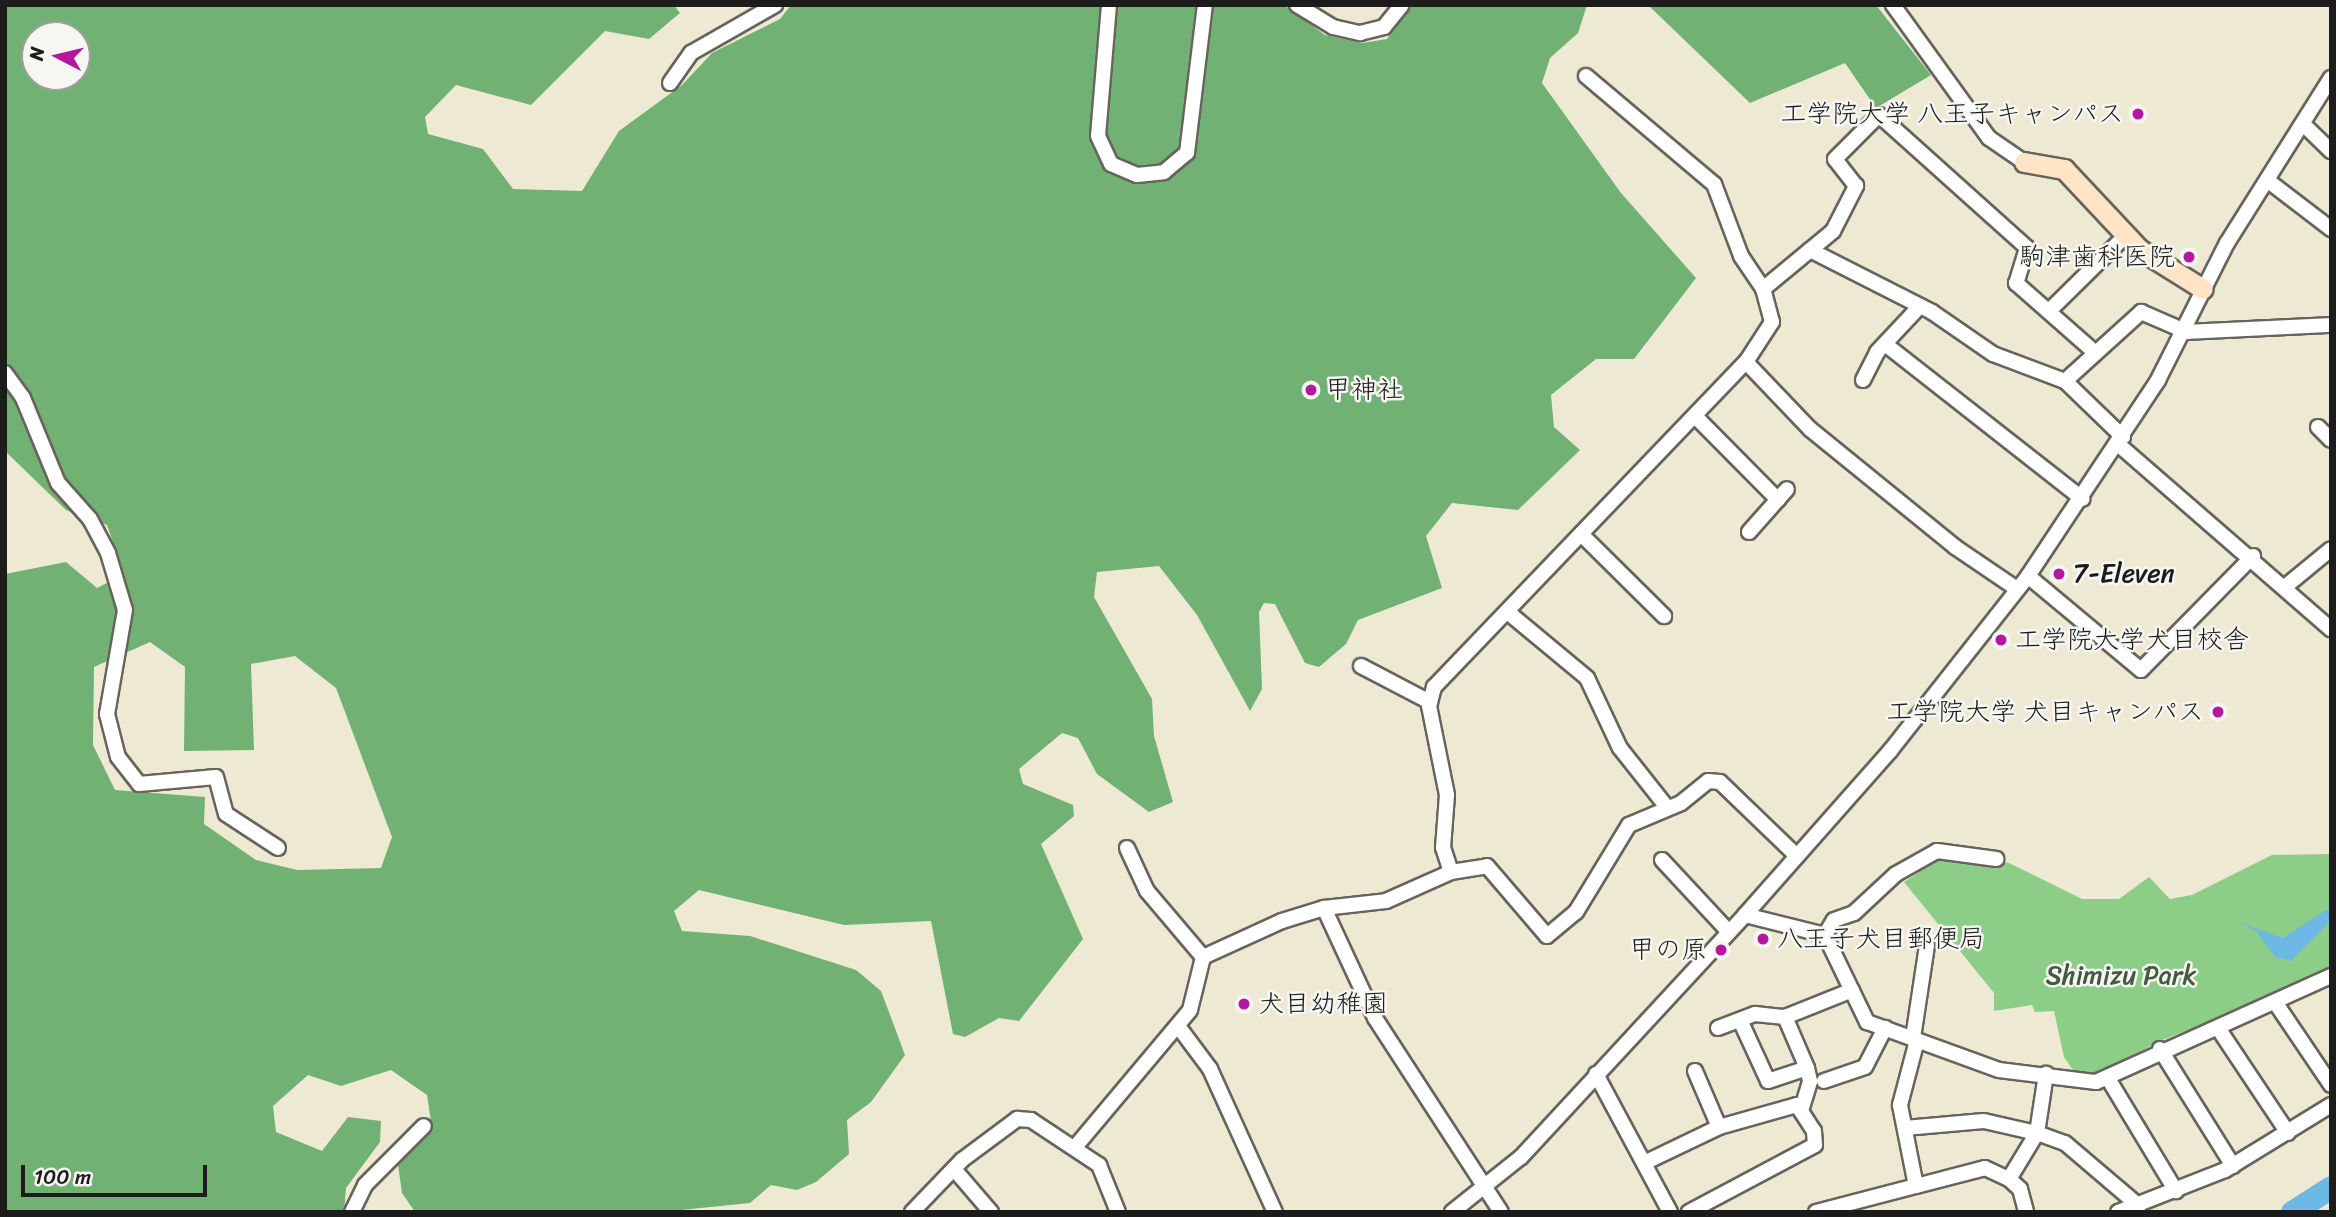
<!DOCTYPE html>
<html>
<head>
<meta charset="utf-8">
<style>
	body { margin:0 }
	#map { position:relative; width:2336px; height:1217px; overflow:hidden; background:#eee9d3; font-family:Sriracha,"Klee One",sans-serif }
	div>[style] { position:absolute }
	[style*='--x'] { left:calc(var(--x)*1px); top:calc(var(--y)*1px); width:calc(var(--w)*1px); rotate:calc(var(--a)*1deg) }
	.green>* { inset:0; background:#8cce87 }
	.forest>* { inset:0; background:#71b174 }
	.water>* { inset:0; background:#6db9e6 }
	.river>* { height:23px; margin:-11.5px; padding:0 11.5px; transform-origin:11.5px; border-radius:11.5px; background:#6db9e6 }
	.roads { filter:drop-shadow(2px 0 #66645c) drop-shadow(-2px 0 #66645c) drop-shadow(0 2px #66645c) drop-shadow(0 -2px #66645c) }
	.street>* { height:14px; margin:-7px; padding:0 7px; transform-origin:7px; border-radius:7px; background:#fff }
	.secondary>* { height:19px; margin:-9.5px; padding:0 9.5px; transform-origin:9.5px; border-radius:9.5px; background:#ffe4c6 }
	.dots>* { width:19px; height:19px; translate:-50% -50%; box-sizing:border-box; border:4px solid #f6f6f2; border-radius:50% }
	span { translate:-50% -50%; white-space:nowrap; text-align:center; line-height:1.15; -webkit-text-stroke:5px #f6f6f2; paint-order:stroke }
	.poi-label { font-size:26px; color:#1c1c1c }
	.right { translate:-100% -50%; text-align:right }
	.left { translate:0 -50%; text-align:left }
	.park-label { font-size:26px; color:#435a41 }
	.frame { position:absolute; inset:0; border:7px solid #1c1c1c; pointer-events:none }
	.north { position:absolute; left:21px; top:21px; width:70px; height:70px; box-sizing:border-box; background:#f6f6f2; border:2px solid #9f9f9c; border-radius:50%; rotate:277deg; font-size:19px; font-weight:700; line-height:28px; text-align:center; color:#1c1c1c }
	.north::after { content:''; display:block; margin:auto; width:24px; height:32px; background:#b5179e; clip-path:polygon(50% 0,100% 100%,50% 72%,0 100%) }
	.scale { position:absolute; left:21px; top:1165px; width:186px; height:32px; box-sizing:border-box; border:4px solid #1c1c1c; border-top:0; padding-left:9px; font-size:21px; line-height:24px; white-space:nowrap; color:#1c1c1c; -webkit-text-stroke:5px #f6f6f2; paint-order:stroke }
</style>
</head>
<body>
<div id="map">
	<div class="green">
		<div style="clip-path:polygon(2331px 854px,2331px 973px,2160px 1041px,2094px 1076px,2075px 1073px,2064px 1057px,2054px 1011px,2035px 1012px,2032px 1005px,1994px 1011px,1994px 993px,1904px 882px,1941px 858px,1985px 859px,2009px 863px,2082px 899px,2119px 899px,2149px 877px,2170px 899px,2192px 895px,2272px 855px)"></div>
	</div>
	<div class="forest">
		<div style="clip-path:polygon(evenodd,5px 5px,674px 5px,680px 13px,649px 39px,605px 31px,531px 105px,456px 85px,425px 117px,428px 134px,483px 149px,513px 189px,582px 191px,619px 131px,682px 85px,712px 53px,780px 19px,791px 5px,1284px 5px,1325px 35px,1362px 43px,1387px 39px,1412px 5px,1587px 5px,1578px 33px,1550px 58px,1542px 83px,1621px 193px,1696px 278px,1634px 359px,1596px 359px,1551px 395px,1554px 427px,1580px 450px,1518px 510px,1452px 503px,1426px 536px,1442px 588px,1358px 620px,1346px 644px,1319px 667px,1305px 663px,1275px 604px,1264px 603px,1259px 612px,1262px 689px,1250px 711px,1197px 615px,1159px 566px,1097px 572px,1094px 597px,1152px 699px,1154px 736px,1173px 802px,1149px 812px,1097px 774px,1078px 738px,1062px 733px,1019px 769px,1023px 784px,1073px 805px,1074px 816px,1041px 844px,1083px 939px,1019px 1021px,999px 1018px,965px 1037px,953px 1034px,931px 921px,844px 925px,699px 890px,674px 911px,682px 931px,750px 936px,856px 970px,881px 991px,905px 1055px,871px 1102px,847px 1120px,849px 1154px,816px 1182px,797px 1190px,771px 1185px,750px 1203px,661px 1212px,415px 1212px,402px 1193px,398px 1165px,432px 1128px,427px 1095px,391px 1070px,341px 1086px,308px 1075px,273px 1106px,276px 1132px,322px 1151px,348px 1117px,381px 1121px,380px 1142px,346px 1188px,344px 1212px,5px 1212px,5px 574px,66px 562px,97px 588px,124px 574px,107px 525px,66px 510px,5px 451px,5px 5px,35px 35px,77px 35px,77px 77px,35px 77px,35px 35px,5px 5px,150px 642px,185px 667px,184px 751px,254px 750px,251px 664px,295px 656px,336px 688px,392px 837px,381px 868px,297px 870px,256px 860px,204px 824px,205px 797px,115px 790px,93px 745px,94px 667px,150px 642px)"></div>
		<div style="clip-path:polygon(1648px 5px,1876px 5px,1931px 75px,1876px 108px,1845px 63px,1750px 103px)"></div>
	</div>
	<div class="water">
		<div style="clip-path:polygon(2331px 907px,2331px 921px,2291px 961px,2275px 957px,2257px 932px,2239px 922px,2283px 938px)"></div>
	</div>
	<div class="river">
		<div style="--x:2292;--y:1212;--w:46;--a:-32.7"></div>
	</div>
	<div class="roads">
		<div class="street">
			<div style="--x:1109;--y:5;--w:131;--a:94.8"></div>
			<div style="--x:1098;--y:136;--w:31;--a:65"></div>
			<div style="--x:1111;--y:164;--w:28;--a:23"></div>
			<div style="--x:1137;--y:175;--w:27;--a:-6"></div>
			<div style="--x:1164;--y:172;--w:30;--a:-40"></div>
			<div style="--x:1187;--y:153;--w:149;--a:-83.1"></div>
			<div style="--x:1297;--y:5;--w:42;--a:31.4"></div>
			<div style="--x:1333;--y:27;--w:28;--a:13"></div>
			<div style="--x:1360;--y:33;--w:25;--a:-14"></div>
			<div style="--x:1384;--y:27;--w:28;--a:-51"></div>
			<div style="--x:1893;--y:5;--w:164;--a:54.2"></div>
			<div style="--x:1989;--y:138;--w:42;--a:34.4"></div>
			<div style="--x:1586;--y:76;--w:167;--a:40.2"></div>
			<div style="--x:1714;--y:184;--w:77;--a:69.4"></div>
			<div style="--x:1741;--y:256;--w:40;--a:56"></div>
			<div style="--x:670;--y:83;--w:37;--a:-55"></div>
			<div style="--x:691;--y:53;--w:97;--a:-29.7"></div>
			<div style="--x:2303;--y:124;--w:39;--a:44"></div>
			<div style="--x:2267;--y:180;--w:81;--a:37.4"></div>
			<div style="--x:1810;--y:250;--w:137;--a:26.9"></div>
			<div style="--x:1932;--y:312;--w:74;--a:34.5"></div>
			<div style="--x:1993;--y:354;--w:77;--a:20.6"></div>
			<div style="--x:2050;--y:310;--w:108;--a:-44.6"></div>
			<div style="--x:1885;--y:344;--w:251;--a:38.1"></div>
			<div style="--x:1746;--y:362;--w:93;--a:46.3"></div>
			<div style="--x:1810;--y:429;--w:187;--a:39.1"></div>
			<div style="--x:1955;--y:547;--w:75;--a:34.1"></div>
			<div style="--x:5;--y:373;--w:31;--a:54"></div>
			<div style="--x:23;--y:398;--w:92;--a:67.6"></div>
			<div style="--x:58;--y:483;--w:48;--a:48.4"></div>
			<div style="--x:90;--y:519;--w:38;--a:62"></div>
			<div style="--x:108;--y:553;--w:59;--a:73.4"></div>
			<div style="--x:125;--y:610;--w:106;--a:99.8"></div>
			<div style="--x:107;--y:714;--w:44;--a:75.7"></div>
			<div style="--x:118;--y:757;--w:34;--a:52"></div>
			<div style="--x:139;--y:784;--w:77;--a:-5.2"></div>
			<div style="--x:216;--y:777;--w:38;--a:75"></div>
			<div style="--x:226;--y:814;--w:62;--a:33.2"></div>
			<div style="--x:1863;--y:380;--w:31;--a:-63"></div>
			<div style="--x:1877;--y:352;--w:63;--a:-46.9"></div>
			<div style="--x:1695;--y:416;--w:118;--a:45.3"></div>
			<div style="--x:2318;--y:427;--w:18;--a:45"></div>
			<div style="--x:2123;--y:437;--w:81;--a:-136"></div>
			<div style="--x:2065;--y:381;--w:103;--a:-42.2"></div>
			<div style="--x:2141;--y:312;--w:50;--a:23.5"></div>
			<div style="--x:2187;--y:332;--w:144;--a:-2.8"></div>
			<div style="--x:2119;--y:445;--w:281;--a:41"></div>
			<div style="--x:1749;--y:532;--w:57;--a:-48.5"></div>
			<div style="--x:1581;--y:534;--w:117;--a:44.7"></div>
			<div style="--x:2028;--y:576;--w:147;--a:39.8"></div>
			<div style="--x:2141;--y:670;--w:160;--a:-45.5"></div>
			<div style="--x:2286;--y:586;--w:58;--a:-39.4"></div>
			<div style="--x:1510;--y:614;--w:100;--a:39.7"></div>
			<div style="--x:1587;--y:678;--w:77;--a:64.8"></div>
			<div style="--x:1620;--y:748;--w:74;--a:51.6"></div>
			<div style="--x:1361;--y:666;--w:78;--a:27.6"></div>
			<div style="--x:1127;--y:848;--w:47;--a:65.1"></div>
			<div style="--x:1147;--y:891;--w:87;--a:49.7"></div>
			<div style="--x:1662;--y:860;--w:97;--a:47.1"></div>
			<div style="--x:1451;--y:872;--w:25;--a:-108"></div>
			<div style="--x:1443;--y:848;--w:53;--a:-85.7"></div>
			<div style="--x:1447;--y:795;--w:91;--a:-101.4"></div>
			<div style="--x:1429;--y:706;--w:20;--a:-75"></div>
			<div style="--x:1434;--y:687;--w:451;--a:-46.2"></div>
			<div style="--x:1746;--y:362;--w:48;--a:-57"></div>
			<div style="--x:1772;--y:322;--w:34;--a:-105"></div>
			<div style="--x:1763;--y:289;--w:91;--a:-39.6"></div>
			<div style="--x:1833;--y:231;--w:51;--a:-62.9"></div>
			<div style="--x:1856;--y:186;--w:34;--a:-128"></div>
			<div style="--x:1835;--y:159;--w:62;--a:-45"></div>
			<div style="--x:1879;--y:115;--w:199;--a:41.9"></div>
			<div style="--x:2027;--y:248;--w:37;--a:107"></div>
			<div style="--x:2016;--y:283;--w:103;--a:41.4"></div>
			<div style="--x:1324;--y:908;--w:121;--a:65.1"></div>
			<div style="--x:1375;--y:1018;--w:231;--a:57"></div>
			<div style="--x:1745;--y:915;--w:82;--a:14"></div>
			<div style="--x:1825;--y:935;--w:97;--a:64.2"></div>
			<div style="--x:1867;--y:1022;--w:140;--a:20"></div>
			<div style="--x:1999;--y:1070;--w:98;--a:7.1"></div>
			<div style="--x:2096;--y:1082;--w:258;--a:-24.3"></div>
			<div style="--x:1825;--y:935;--w:17;--a:-59"></div>
			<div style="--x:1834;--y:920;--w:21;--a:-19"></div>
			<div style="--x:1854;--y:913;--w:57;--a:-42.9"></div>
			<div style="--x:1896;--y:874;--w:47;--a:-29.3"></div>
			<div style="--x:1937;--y:851;--w:60;--a:7.7"></div>
			<div style="--x:2275;--y:1002;--w:100;--a:56"></div>
			<div style="--x:1740;--y:1020;--w:67;--a:65.3"></div>
			<div style="--x:1768;--y:1081;--w:41;--a:-18.4"></div>
			<div style="--x:1807;--y:1068;--w:56;--a:-113.3"></div>
			<div style="--x:1178;--y:1026;--w:54;--a:53.3"></div>
			<div style="--x:1210;--y:1069;--w:157;--a:65.6"></div>
			<div style="--x:1718;--y:1028;--w:40;--a:-21"></div>
			<div style="--x:1755;--y:1014;--w:30;--a:6"></div>
			<div style="--x:1785;--y:1017;--w:72;--a:-21.9"></div>
			<div style="--x:2218;--y:1028;--w:126;--a:56.3"></div>
			<div style="--x:1913;--y:1038;--w:94;--a:-81.4"></div>
			<div style="--x:2160;--y:1049;--w:138;--a:58"></div>
			<div style="--x:1695;--y:1071;--w:61;--a:66.8"></div>
			<div style="--x:1596;--y:1074;--w:157;--a:61.8"></div>
			<div style="--x:2109;--y:1080;--w:130;--a:58.9"></div>
			<div style="--x:1824;--y:1081;--w:43;--a:-18.9"></div>
			<div style="--x:1865;--y:1067;--w:44;--a:-62.9"></div>
			<div style="--x:1801;--y:1111;--w:31;--a:-73"></div>
			<div style="--x:1810;--y:1081;--w:13;--a:-103"></div>
			<div style="--x:1905;--y:1128;--w:79;--a:-5.1"></div>
			<div style="--x:1984;--y:1121;--w:54;--a:12.8"></div>
			<div style="--x:2037;--y:1133;--w:30;--a:20"></div>
			<div style="--x:2065;--y:1143;--w:97;--a:40.4"></div>
			<div style="--x:1076;--y:1146;--w:177;--a:-50"></div>
			<div style="--x:1190;--y:1010;--w:55;--a:-76.2"></div>
			<div style="--x:1203;--y:957;--w:87;--a:-24.5"></div>
			<div style="--x:1282;--y:921;--w:44;--a:-17.2"></div>
			<div style="--x:1324;--y:908;--w:62;--a:-6.4"></div>
			<div style="--x:1386;--y:901;--w:71;--a:-24"></div>
			<div style="--x:1451;--y:872;--w:36;--a:-9"></div>
			<div style="--x:1487;--y:866;--w:92;--a:49.4"></div>
			<div style="--x:1547;--y:936;--w:38;--a:-40"></div>
			<div style="--x:1576;--y:912;--w:102;--a:-58.7"></div>
			<div style="--x:1629;--y:825;--w:56;--a:-22.9"></div>
			<div style="--x:1681;--y:803;--w:35;--a:-39"></div>
			<div style="--x:1708;--y:781;--w:12;--a:5"></div>
			<div style="--x:1720;--y:782;--w:107;--a:43.9"></div>
			<div style="--x:1644;--y:1163;--w:83;--a:-25.6"></div>
			<div style="--x:1719;--y:1127;--w:81;--a:-15.8"></div>
			<div style="--x:1797;--y:1105;--w:31;--a:57"></div>
			<div style="--x:1814;--y:1131;--w:14;--a:86"></div>
			<div style="--x:1815;--y:1145;--w:143;--a:152"></div>
			<div style="--x:954;--y:1169;--w:57;--a:49.3"></div>
			<div style="--x:2009;--y:1179;--w:15;--a:42"></div>
			<div style="--x:2020;--y:1189;--w:24;--a:75"></div>
			<div style="--x:1916;--y:1186;--w:71;--a:-14.6"></div>
			<div style="--x:1985;--y:1168;--w:26;--a:25"></div>
			<div style="--x:2009;--y:1179;--w:54;--a:-58.7"></div>
			<div style="--x:2037;--y:1133;--w:60;--a:-81.3"></div>
			<div style="--x:352;--y:1212;--w:30;--a:-64"></div>
			<div style="--x:365;--y:1185;--w:83;--a:-45"></div>
			<div style="--x:912;--y:1212;--w:72;--a:-46.1"></div>
			<div style="--x:962;--y:1160;--w:69;--a:-36.7"></div>
			<div style="--x:1017;--y:1119;--w:14;--a:4"></div>
			<div style="--x:1031;--y:1120;--w:82;--a:33.5"></div>
			<div style="--x:1099;--y:1165;--w:51;--a:68"></div>
			<div style="--x:1452;--y:1212;--w:88;--a:-38.6"></div>
			<div style="--x:1521;--y:1157;--w:330;--a:-47.2"></div>
			<div style="--x:1745;--y:915;--w:219;--a:-48.5"></div>
			<div style="--x:1890;--y:751;--w:223;--a:-51.7"></div>
			<div style="--x:2028;--y:576;--w:235;--a:-56.4"></div>
			<div style="--x:2158;--y:380;--w:153;--a:-63.3"></div>
			<div style="--x:2227;--y:243;--w:195;--a:-57.8"></div>
			<div style="--x:1816;--y:1212;--w:103;--a:-14.6"></div>
			<div style="--x:1916;--y:1186;--w:83;--a:-101.2"></div>
			<div style="--x:1900;--y:1105;--w:67;--a:-75.3"></div>
			<div style="--x:2118;--y:1212;--w:115;--a:-21.4"></div>
			<div style="--x:2225;--y:1170;--w:124;--a:-31.5"></div>
		</div>
		<div class="secondary">
			<div style="--x:2024;--y:162;--w:41;--a:9.9"></div>
			<div style="--x:2064;--y:169;--w:110;--a:46.8"></div>
			<div style="--x:2139;--y:249;--w:75;--a:32"></div>
		</div>
	</div>
	<div class="dots">
		<div style="left:2138px;top:114px;background:#b5179e"></div>
		<div style="left:2189px;top:257px;background:#b5179e"></div>
		<div style="left:1311px;top:390px;background:#b5179e"></div>
		<div style="left:2059px;top:574px;background:#b5179e"></div>
		<div style="left:2001px;top:640px;background:#b5179e"></div>
		<div style="left:2218px;top:712px;background:#b5179e"></div>
		<div style="left:1763px;top:939px;background:#b5179e"></div>
		<div style="left:1721px;top:950px;background:#b5179e"></div>
		<div style="left:1244px;top:1004px;background:#b5179e"></div>
	</div>
	<div class="poi-label">
		<span class="right" style="left:2124px;top:114px">工学院大学 八王子キャンパス</span>
		<span class="right" style="left:2175px;top:257px">駒津歯科医院</span>
		<span class="left" style="left:1325px;top:390px">甲神社</span>
		<span class="left" style="left:2073px;top:574px">7-Eleven</span>
		<span class="left" style="left:2015px;top:640px">工学院大学犬目校舎</span>
		<span class="right" style="left:2204px;top:712px">工学院大学 犬目キャンパス</span>
		<span class="left" style="left:1777px;top:939px">八王子犬目郵便局</span>
		<span class="right" style="left:1707px;top:950px">甲の原</span>
		<span class="left" style="left:1258px;top:1004px">犬目幼稚園</span>
	</div>
	<div class="park-label">
		<span style="left:2121px;top:976px">Shimizu Park</span>
	</div>
	<div class="frame"></div>
	<div class="north">N</div>
	<div class="scale">100 m</div>
</div>
</body>
</html>
